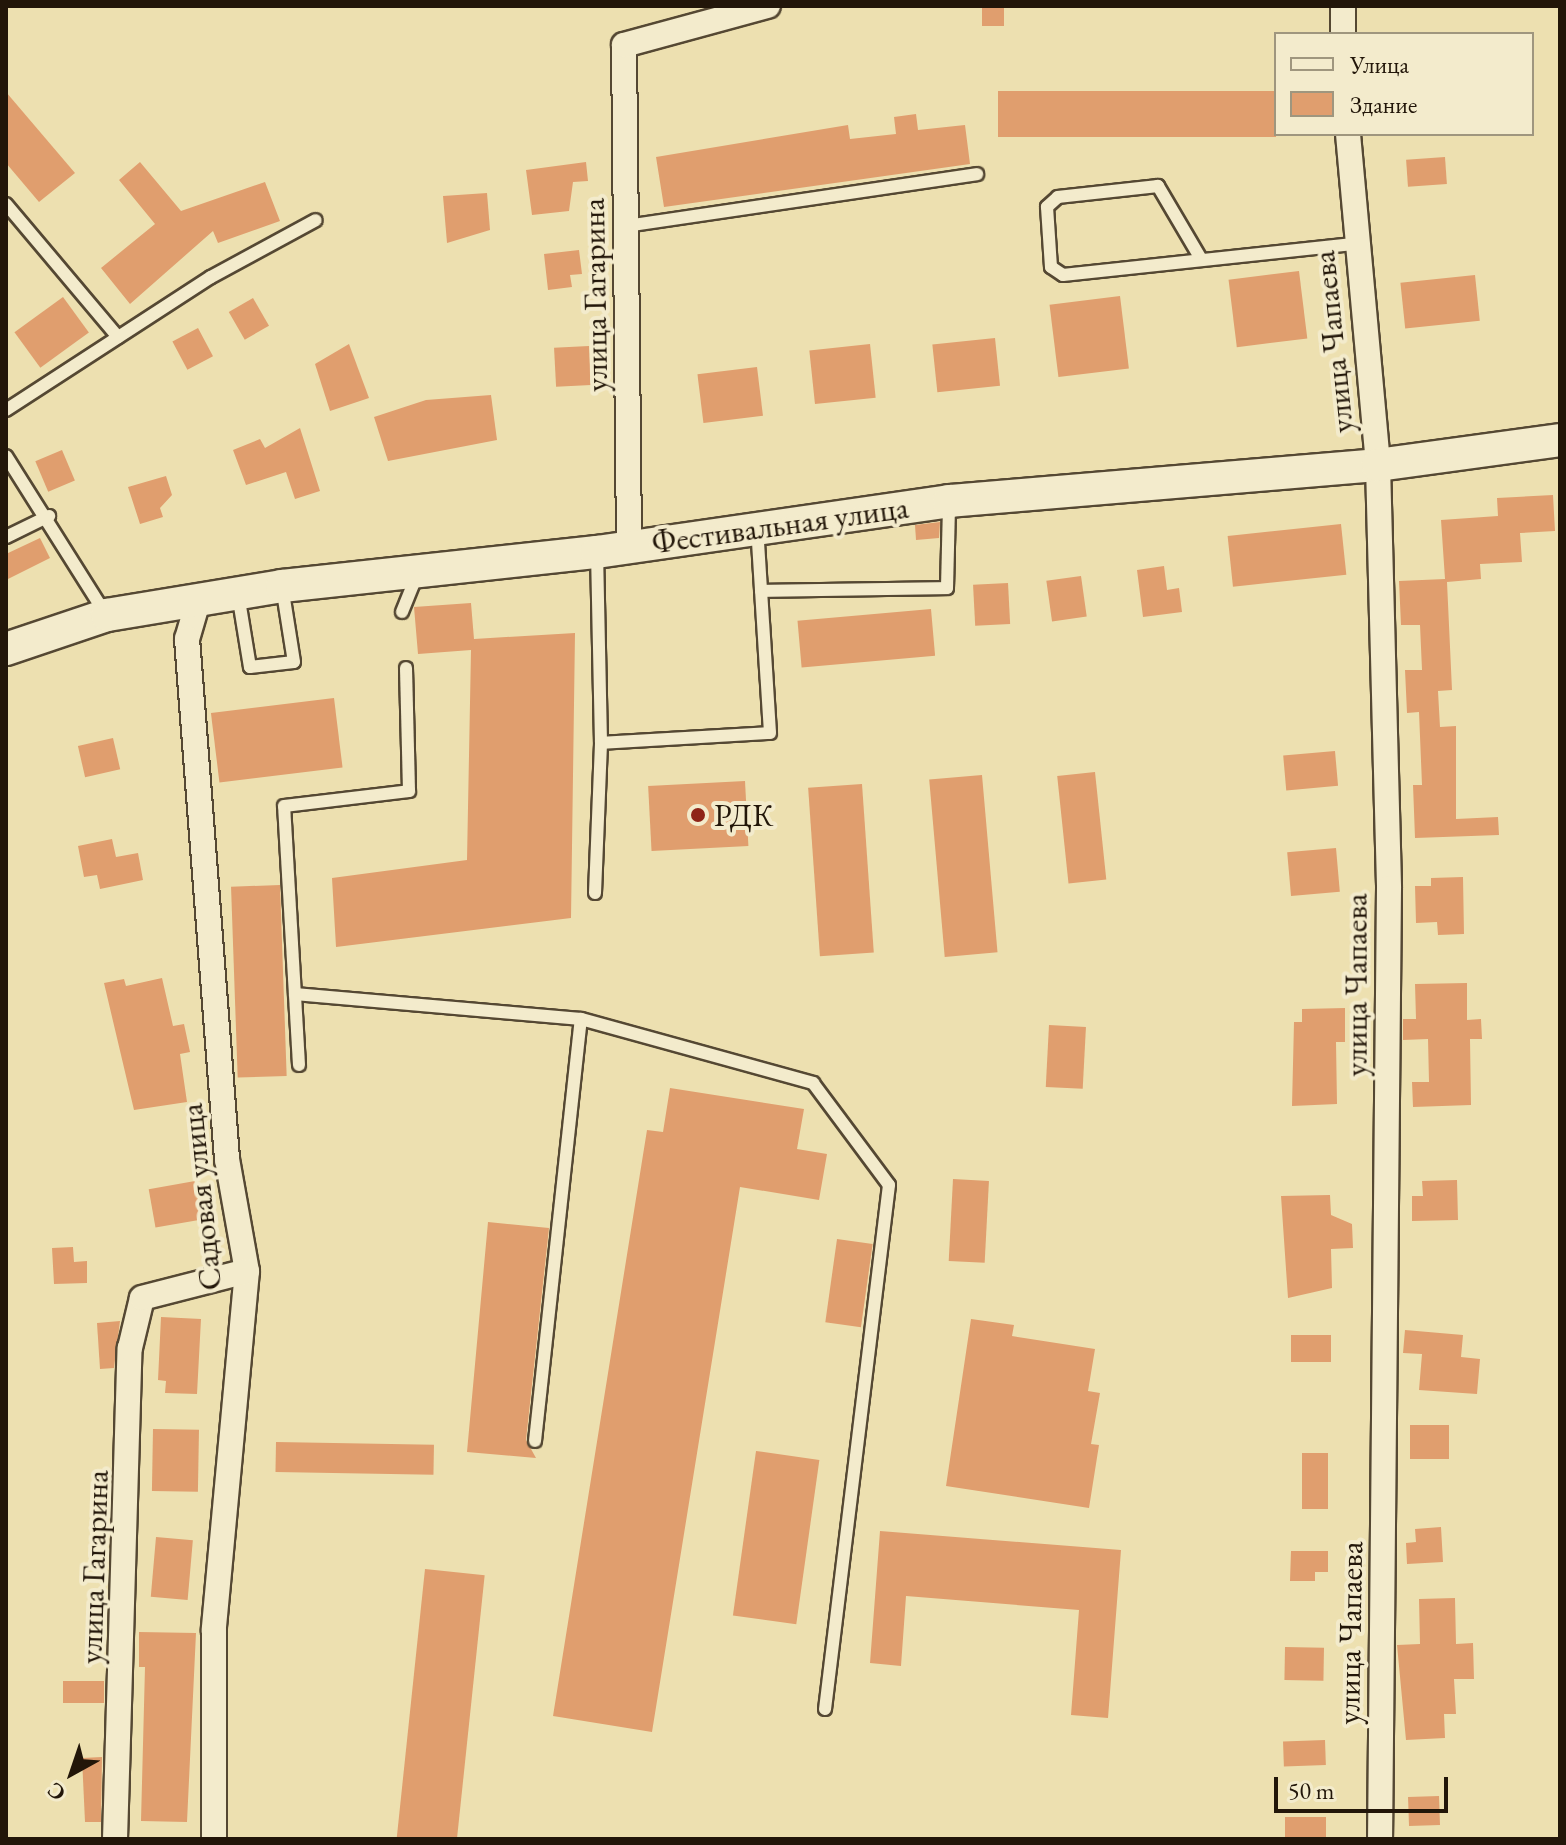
<!DOCTYPE html>
<html>
<head>
<meta charset="utf-8">
<style>
	body { margin:0 }
	#map { position:relative; width:1566px; height:1845px; overflow:hidden; background:#ede0b0; font-family:"EB Garamond",serif }
	div>[style] { position:absolute }
	[style*='--x'] { left:calc(var(--x)*1px); top:calc(var(--y)*1px); width:calc(var(--w)*1px); rotate:calc(var(--a)*1deg) }
	.building>* { inset:0; background:#e09e6e; transform-origin:0 0 }
	.roads { filter:drop-shadow(2px 0 #554833) drop-shadow(-2px 0 #554833) drop-shadow(0 2px #554833) drop-shadow(0 -2px #554833) }
	.service>* { height:12px; margin:-6px; padding:0 6px; transform-origin:6px; border-radius:6px; background:#f3ebcc }
	.minor>* { height:24px; margin:-12px; padding:0 12px; transform-origin:12px; border-radius:12px; background:#f3ebcc }
	.tertiary>* { height:32px; margin:-16px; padding:0 16px; transform-origin:16px; border-radius:16px; background:#f3ebcc }
	.dots>* { width:22px; height:22px; translate:-50% -50%; box-sizing:border-box; border:4px solid #f3ebcc; border-radius:50% }
	span { translate:-50% -50%; white-space:nowrap; text-align:center; line-height:1.15; -webkit-text-stroke:8px #f3ebcc; paint-order:stroke }
	.street-label { font-size:32px; color:#221609 }
	.poi-label { font-size:32px; color:#221609 }
	.left { translate:0 -50%; text-align:left }
	.frame { position:absolute; inset:0; border:8px solid #221609; pointer-events:none }
	.legend { position:absolute; left:1274px; top:32px; width:260px; height:104px; box-sizing:border-box; background:#f3ebcc; border:2px solid #9f967e; margin:0; padding:10px 14px; list-style:none; font-size:24px; color:#221609 }
	.legend li { display:flex; align-items:center; gap:16px; height:40px }
	.legend b { width:40px; border:2px solid #9f967e }
	.north { position:absolute; left:32px; top:1733px; width:80px; height:80px; -webkit-text-stroke:6px #f3ebcc; paint-order:stroke; rotate:220deg; font-size:22px; font-weight:700; line-height:32px; text-align:center; color:#221609 }
	.north::after { content:''; display:block; margin:auto; width:28px; height:36px; background:#221609; clip-path:polygon(50% 0,100% 100%,50% 72%,0 100%) }
	.scale { position:absolute; left:1274px; top:1777px; width:174px; height:36px; box-sizing:border-box; border:4px solid #221609; border-top:0; padding-left:10px; font-size:24px; line-height:28px; white-space:nowrap; color:#221609; -webkit-text-stroke:6px #f3ebcc; paint-order:stroke }
</style>
</head>
<body>
<div id="map">
	<div class="building">
		<div style="left:982px;top:6px;width:22px;height:20px"></div>
		<div style="left:1276px;top:91px;width:46px;height:278px;rotate:90deg"></div>
		<div style="clip-path:polygon(6px 92px,75px 173px,39px 202px,6px 163px)"></div>
		<div style="clip-path:polygon(916px 114px,918px 130px,965px 125px,970px 164px,664px 207px,656px 157px,848px 125px,850px 139px,896px 134px,894px 117px)"></div>
		<div style="left:1445px;top:157px;width:27px;height:39px;rotate:86deg"></div>
		<div style="clip-path:polygon(140px 162px,181px 211px,265px 182px,280px 221px,218px 243px,213px 231px,130px 304px,101px 268px,155px 224px,119px 180px)"></div>
		<div style="clip-path:polygon(586px 162px,588px 181px,573px 182px,569px 211px,532px 215px,526px 170px)"></div>
		<div style="clip-path:polygon(487px 193px,490px 230px,447px 243px,443px 196px)"></div>
		<div style="clip-path:polygon(579px 250px,582px 274px,570px 275px,572px 287px,548px 290px,544px 254px)"></div>
		<div style="left:1299px;top:271px;width:68px;height:71px;rotate:83deg"></div>
		<div style="left:1475px;top:275px;width:46px;height:75px;rotate:84deg"></div>
		<div style="left:1120px;top:296px;width:73px;height:71px;rotate:83deg"></div>
		<div style="left:63px;top:297px;width:44px;height:60px;rotate:54deg"></div>
		<div style="left:253px;top:298px;width:32px;height:28px;rotate:60deg"></div>
		<div style="left:198px;top:328px;width:32px;height:29px;rotate:62deg"></div>
		<div style="left:995px;top:338px;width:48px;height:63px;rotate:84deg"></div>
		<div style="clip-path:polygon(349px 344px,369px 398px,330px 411px,315px 364px)"></div>
		<div style="left:870px;top:344px;width:54px;height:61px;rotate:84deg"></div>
		<div style="left:589px;top:346px;width:39px;height:35px;rotate:87deg"></div>
		<div style="left:757px;top:367px;width:49px;height:60px;rotate:83deg"></div>
		<div style="clip-path:polygon(491px 395px,497px 440px,388px 461px,374px 417px,426px 400px)"></div>
		<div style="clip-path:polygon(300px 428px,320px 491px,295px 499px,286px 472px,246px 485px,233px 450px,260px 439px,265px 448px)"></div>
		<div style="left:62px;top:450px;width:33px;height:29px;rotate:67deg"></div>
		<div style="clip-path:polygon(166px 476px,172px 495px,160px 508px,163px 517px,140px 524px,128px 487px)"></div>
		<div style="clip-path:polygon(1553px 495px,1555px 531px,1520px 533px,1522px 562px,1480px 564px,1481px 579px,1447px 582px,1452px 690px,1438px 691px,1440px 727px,1456px 726px,1456px 819px,1498px 817px,1499px 835px,1415px 838px,1413px 785px,1422px 785px,1419px 712px,1407px 713px,1405px 670px,1422px 670px,1420px 625px,1401px 625px,1399px 581px,1445px 579px,1441px 520px,1498px 516px,1497px 498px)"></div>
		<div style="clip-path:polygon(940px 522px,939px 538px,916px 540px,915px 525px)"></div>
		<div style="left:1341px;top:524px;width:51px;height:114px;rotate:84deg"></div>
		<div style="clip-path:polygon(40px 538px,50px 558px,6px 580px,6px 554px)"></div>
		<div style="clip-path:polygon(1164px 566px,1167px 590px,1179px 588px,1182px 612px,1143px 617px,1137px 570px)"></div>
		<div style="left:1081px;top:576px;width:41px;height:35px;rotate:82deg"></div>
		<div style="left:1008px;top:583px;width:41px;height:35px;rotate:87deg"></div>
		<div style="clip-path:polygon(471px 603px,474px 639px,575px 633px,571px 918px,336px 947px,332px 878px,467px 860px,471px 650px,418px 654px,414px 607px)"></div>
		<div style="left:931px;top:609px;width:47px;height:134px;rotate:85deg"></div>
		<div style="left:334px;top:698px;width:70px;height:124px;rotate:83deg"></div>
		<div style="left:113px;top:738px;width:32px;height:36px;rotate:77deg"></div>
		<div style="left:1335px;top:751px;width:35px;height:52px;rotate:85deg"></div>
		<div style="left:1095px;top:772px;width:108px;height:38px;rotate:84deg"></div>
		<div style="left:982px;top:775px;width:178px;height:53px;rotate:85deg"></div>
		<div style="left:745px;top:781px;width:65px;height:97px;rotate:87deg"></div>
		<div style="left:862px;top:784px;width:169px;height:54px;rotate:86deg"></div>
		<div style="clip-path:polygon(112px 839px,116px 857px,138px 853px,143px 880px,100px 889px,97px 875px,84px 877px,78px 846px)"></div>
		<div style="left:1336px;top:848px;width:44px;height:49px;rotate:85deg"></div>
		<div style="clip-path:polygon(1463px 877px,1464px 934px,1438px 935px,1437px 922px,1416px 923px,1415px 886px,1431px 886px,1431px 878px)"></div>
		<div style="left:280px;top:885px;width:191px;height:49px;rotate:88deg"></div>
		<div style="clip-path:polygon(162px 978px,173px 1026px,184px 1024px,190px 1052px,180px 1054px,187px 1102px,134px 1110px,104px 983px,124px 979px,126px 986px)"></div>
		<div style="clip-path:polygon(1467px 983px,1467px 1020px,1481px 1019px,1482px 1039px,1470px 1039px,1471px 1105px,1413px 1107px,1412px 1082px,1429px 1082px,1428px 1039px,1403px 1040px,1403px 1019px,1416px 1019px,1415px 984px)"></div>
		<div style="clip-path:polygon(1345px 1008px,1345px 1042px,1336px 1042px,1337px 1104px,1292px 1106px,1294px 1022px,1302px 1022px,1302px 1009px)"></div>
		<div style="left:1049px;top:1025px;width:37px;height:62px;rotate:3deg"></div>
		<div style="clip-path:polygon(670px 1088px,804px 1109px,797px 1149px,827px 1154px,819px 1200px,740px 1187px,652px 1732px,553px 1716px,647px 1130px,663px 1132px)"></div>
		<div style="left:953px;top:1179px;width:36px;height:82px;rotate:3deg"></div>
		<div style="clip-path:polygon(1457px 1180px,1458px 1220px,1412px 1221px,1412px 1196px,1423px 1196px,1422px 1181px)"></div>
		<div style="left:195px;top:1181px;width:39px;height:47px;rotate:80deg"></div>
		<div style="clip-path:polygon(1330px 1195px,1331px 1215px,1352px 1224px,1353px 1248px,1331px 1249px,1332px 1288px,1288px 1298px,1281px 1196px)"></div>
		<div style="clip-path:polygon(488px 1222px,549px 1228px,526px 1440px,536px 1458px,467px 1452px)"></div>
		<div style="left:837px;top:1239px;width:36px;height:84px;rotate:8deg"></div>
		<div style="clip-path:polygon(73px 1247px,74px 1262px,87px 1261px,87px 1283px,54px 1284px,52px 1248px)"></div>
		<div style="clip-path:polygon(161px 1317px,201px 1319px,197px 1394px,165px 1393px,166px 1381px,158px 1380px)"></div>
		<div style="clip-path:polygon(971px 1319px,1014px 1325px,1012px 1336px,1095px 1349px,1088px 1391px,1100px 1393px,1091px 1444px,1099px 1445px,1089px 1508px,946px 1486px)"></div>
		<div style="clip-path:polygon(120px 1321px,114px 1368px,100px 1369px,97px 1323px)"></div>
		<div style="clip-path:polygon(1405px 1330px,1463px 1335px,1461px 1357px,1480px 1359px,1477px 1394px,1419px 1390px,1422px 1354px,1403px 1353px)"></div>
		<div style="left:1291px;top:1335px;width:40px;height:27px"></div>
		<div style="left:1410px;top:1425px;width:39px;height:34px"></div>
		<div style="left:153px;top:1429px;width:46px;height:62px;rotate:1deg"></div>
		<div style="left:276px;top:1442px;width:158px;height:30px;rotate:1deg"></div>
		<div style="left:756px;top:1451px;width:64px;height:166px;rotate:8deg"></div>
		<div style="left:1302px;top:1453px;width:26px;height:56px"></div>
		<div style="clip-path:polygon(1441px 1527px,1443px 1562px,1407px 1564px,1406px 1543px,1416px 1542px,1415px 1529px)"></div>
		<div style="clip-path:polygon(880px 1531px,1121px 1550px,1108px 1718px,1071px 1715px,1079px 1610px,906px 1596px,901px 1666px,870px 1663px)"></div>
		<div style="left:156px;top:1537px;width:37px;height:60px;rotate:5deg"></div>
		<div style="clip-path:polygon(1291px 1551px,1328px 1551px,1328px 1572px,1315px 1572px,1315px 1581px,1290px 1581px)"></div>
		<div style="left:425px;top:1569px;width:60px;height:271px;rotate:6deg"></div>
		<div style="clip-path:polygon(1455px 1598px,1456px 1644px,1473px 1643px,1474px 1679px,1454px 1679px,1456px 1714px,1444px 1714px,1445px 1738px,1406px 1740px,1397px 1645px,1420px 1644px,1419px 1599px)"></div>
		<div style="clip-path:polygon(139px 1632px,196px 1633px,187px 1822px,141px 1821px,145px 1667px,139px 1667px)"></div>
		<div style="left:1285px;top:1647px;width:39px;height:33px;rotate:1deg"></div>
		<div style="left:104px;top:1681px;width:22px;height:41px;rotate:90deg"></div>
		<div style="left:1325px;top:1740px;width:25px;height:42px;rotate:88deg"></div>
		<div style="clip-path:polygon(102px 1757px,101px 1822px,85px 1822px,82px 1758px)"></div>
		<div style="left:1439px;top:1796px;width:29px;height:31px;rotate:88deg"></div>
		<div style="left:1285px;top:1817px;width:41px;height:22px"></div>
	</div>
	<div class="roads">
		<div class="service">
			<div style="--x:6;--y:204;--w:174;--a:49.9"></div>
			<div style="--x:626;--y:226;--w:355;--a:-8.4"></div>
			<div style="--x:1201;--y:259;--w:85;--a:-120.5"></div>
			<div style="--x:1158;--y:186;--w:101;--a:173.7"></div>
			<div style="--x:1058;--y:197;--w:15;--a:138"></div>
			<div style="--x:1047;--y:207;--w:60;--a:86.2"></div>
			<div style="--x:1051;--y:267;--w:14;--a:34"></div>
			<div style="--x:1063;--y:275;--w:294;--a:-6.1"></div>
			<div style="--x:6;--y:410;--w:244;--a:-33"></div>
			<div style="--x:211;--y:277;--w:119;--a:-28.5"></div>
			<div style="--x:6;--y:456;--w:186;--a:57.8"></div>
			<div style="--x:6;--y:537;--w:48;--a:-26"></div>
			<div style="--x:761;--y:591;--w:186;--a:-0.9"></div>
			<div style="--x:947;--y:588;--w:84;--a:-88.6"></div>
			<div style="--x:238;--y:594;--w:74;--a:80.7"></div>
			<div style="--x:250;--y:667;--w:44;--a:-6.5"></div>
			<div style="--x:294;--y:662;--w:77;--a:-99"></div>
			<div style="--x:402;--y:612;--w:40;--a:-68"></div>
			<div style="--x:601;--y:743;--w:169;--a:-3.4"></div>
			<div style="--x:770;--y:733;--w:204;--a:-93.6"></div>
			<div style="--x:595;--y:893;--w:150;--a:-87.7"></div>
			<div style="--x:601;--y:743;--w:188;--a:-91.2"></div>
			<div style="--x:295;--y:994;--w:287;--a:5"></div>
			<div style="--x:581;--y:1019;--w:241;--a:15.4"></div>
			<div style="--x:813;--y:1083;--w:127;--a:53.3"></div>
			<div style="--x:889;--y:1185;--w:528;--a:96.96"></div>
			<div style="--x:299;--y:1065;--w:259;--a:-93.3"></div>
			<div style="--x:284;--y:806;--w:126;--a:-6.8"></div>
			<div style="--x:409;--y:791;--w:123;--a:-91.4"></div>
			<div style="--x:535;--y:1441;--w:424;--a:-83.8"></div>
		</div>
		<div class="minor">
			<div style="--x:1343;--y:6;--w:28;--a:90"></div>
			<div style="--x:1348;--y:134;--w:332;--a:84.8"></div>
			<div style="--x:1378;--y:465;--w:423;--a:88.5"></div>
			<div style="--x:1389;--y:888;--w:951;--a:90.54"></div>
			<div style="--x:629;--y:545;--w:500;--a:-90.57"></div>
			<div style="--x:624;--y:45;--w:149;--a:-15.2"></div>
			<div style="--x:199;--y:598;--w:43;--a:106.3"></div>
			<div style="--x:187;--y:639;--w:522;--a:85.6"></div>
			<div style="--x:227;--y:1159;--w:114;--a:79.9"></div>
			<div style="--x:247;--y:1271;--w:361;--a:95.3"></div>
			<div style="--x:214;--y:1630;--w:209;--a:90"></div>
			<div style="--x:115;--y:1839;--w:491;--a:-88.3"></div>
			<div style="--x:130;--y:1348;--w:51;--a:-76.5"></div>
			<div style="--x:142;--y:1298;--w:108;--a:-14.4"></div>
		</div>
		<div class="tertiary">
			<div style="--x:6;--y:649;--w:107;--a:-18.6"></div>
			<div style="--x:107;--y:615;--w:177;--a:-9.4"></div>
			<div style="--x:282;--y:586;--w:317;--a:-6.2"></div>
			<div style="--x:597;--y:552;--w:356;--a:-8.2"></div>
			<div style="--x:949;--y:501;--w:431;--a:-4.8"></div>
			<div style="--x:1378;--y:465;--w:184;--a:-7.8"></div>
		</div>
	</div>
	<div class="dots">
		<div style="left:698px;top:815px;background:#8f2418"></div>
	</div>
	<div class="street-label">
		<span style="left:595px;top:295px;rotate:-91deg">улица Гагарина</span>
		<span style="left:1333px;top:342px;rotate:-96deg">улица Чапаева</span>
		<span style="left:780px;top:525px;rotate:-8deg">Фестивальная улица</span>
		<span style="left:1356px;top:985px;rotate:-90deg">улица Чапаева</span>
		<span style="left:201px;top:1197px;rotate:-96deg">Садовая улица</span>
		<span style="left:94px;top:1567px;rotate:-88deg">улица Гагарина</span>
		<span style="left:1350px;top:1633px;rotate:-89deg">улица Чапаева</span>
	</div>
	<div class="poi-label">
		<span class="left" style="left:714px;top:815px">РДК</span>
	</div>
	<div class="frame"></div>
	<ul class="legend">
	<li><b style="height:10px;background:#f3ebcc"></b>Улица</li>
	<li><b style="height:22px;background:#e09e6e"></b>Здание</li>
	</ul>
	<div class="north">С</div>
	<div class="scale">50 m</div>
</div>
</body>
</html>
